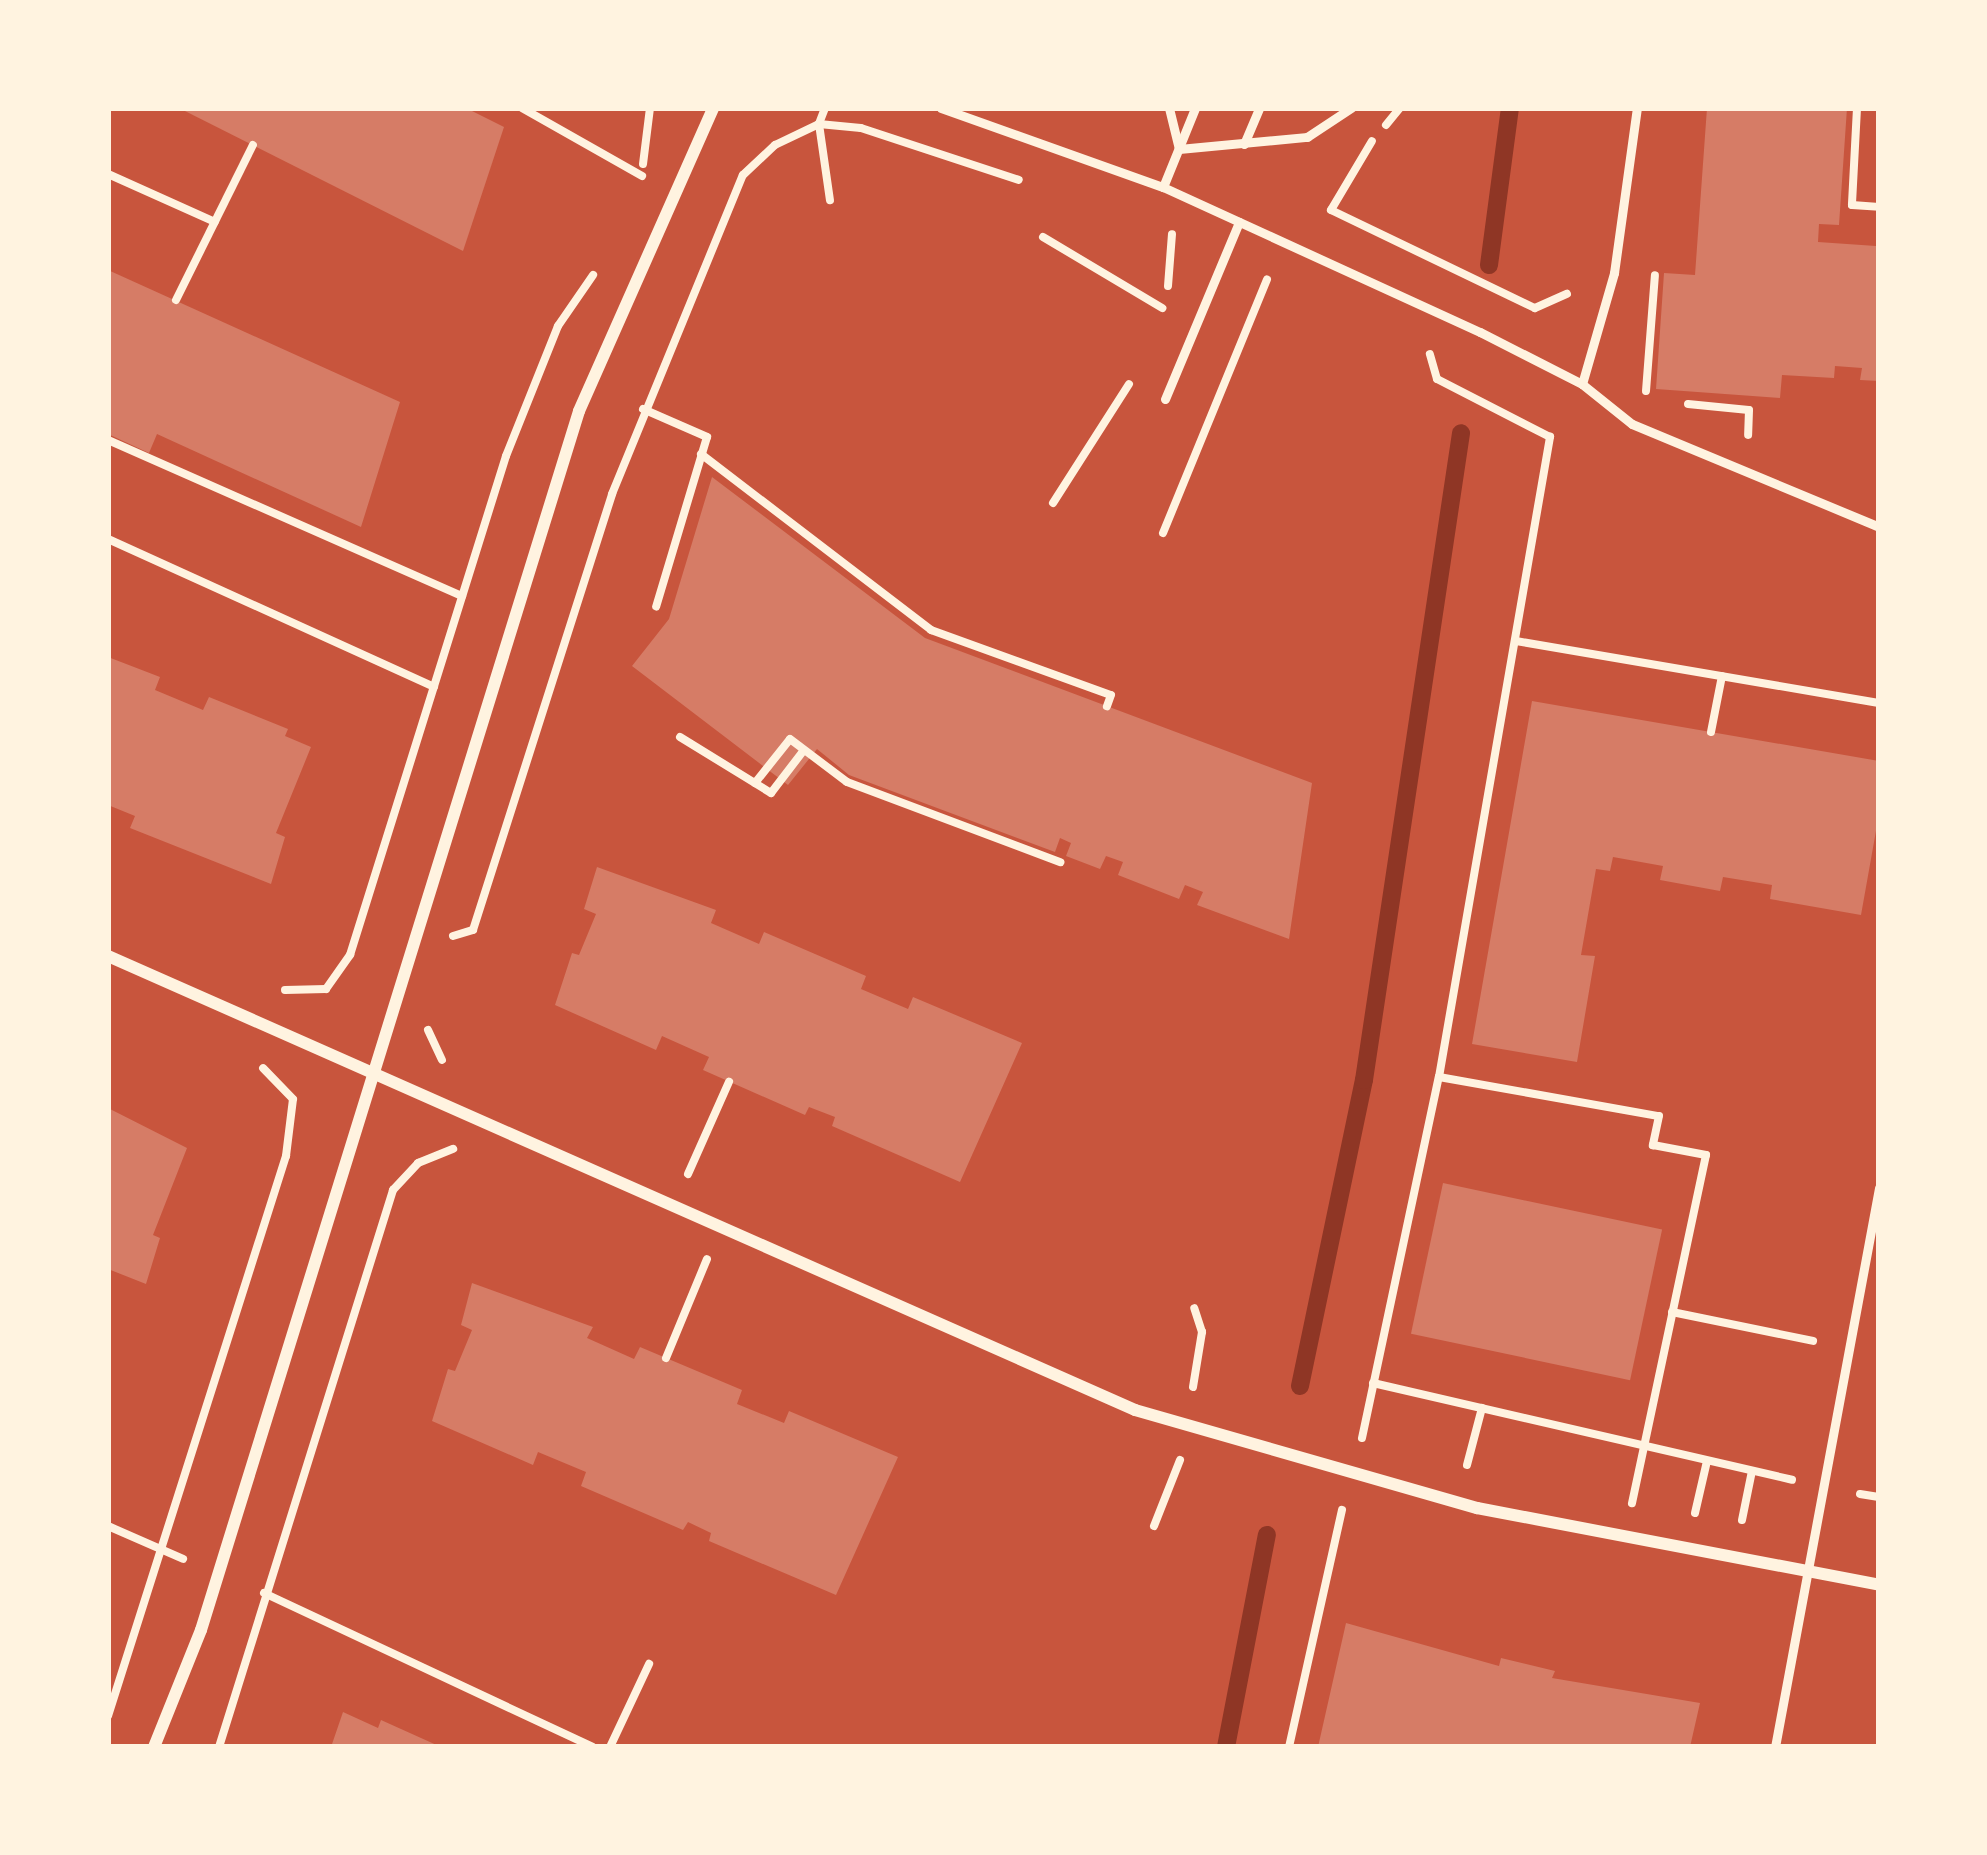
<!DOCTYPE html>
<html>
<head>
<meta charset="utf-8">
<style>
	body { margin:0 }
	#map { position:relative; width:1987px; height:1855px; overflow:hidden; background:#c8553d; font-family:Figtree,sans-serif }
	div>[style] { position:absolute }
	[style*='--x'] { left:calc(var(--x)*1px); top:calc(var(--y)*1px); width:calc(var(--w)*1px); rotate:calc(var(--a)*1deg) }
	.stream>* { height:18px; margin:-9px; padding:0 9px; transform-origin:9px; border-radius:9px; background:#8f3625 }
	.building>* { inset:0; background:#d67c66; transform-origin:0 0 }
	.path>* { height:8px; margin:-4px; padding:0 4px; transform-origin:4px; border-radius:4px; background:#fff3e0 }
	.service>* { height:9px; margin:-4.5px; padding:0 4.5px; transform-origin:4.5px; border-radius:4.5px; background:#fff3e0 }
	.minor>* { height:12px; margin:-6px; padding:0 6px; transform-origin:6px; border-radius:6px; background:#fff3e0 }
	span { translate:-50% -50%; white-space:nowrap; text-align:center; line-height:1.15; -webkit-text-stroke:12px #fff3e0; paint-order:stroke }
	.frame { position:absolute; inset:0; border:111px solid #fff3e0; pointer-events:none }
</style>
</head>
<body>
<div id="map">
	<div class="stream">
		<div style="--x:1489;--y:265;--w:158;--a:-82.4"></div>
		<div style="--x:1300;--y:1386;--w:313;--a:-78.2"></div>
		<div style="--x:1364;--y:1080;--w:654;--a:-81.47"></div>
		<div style="--x:1226;--y:1747;--w:216;--a:-79.1"></div>
	</div>
	<div class="building">
		<div style="clip-path:polygon(179px 108px,466px 108px,504px 127px,463px 251px)"></div>
		<div style="clip-path:polygon(1707px 108px,1847px 108px,1839px 225px,1819px 224px,1818px 242px,1876px 246px,1879px 381px,1860px 380px,1862px 368px,1835px 366px,1834px 378px,1782px 375px,1780px 398px,1656px 389px,1664px 273px,1695px 275px)"></div>
		<div style="clip-path:polygon(108px 270px,400px 402px,361px 527px,157px 434px,149px 453px,108px 434px)"></div>
		<div style="clip-path:polygon(712px 477px,925px 638px,1312px 783px,1289px 939px,1197px 905px,1203px 892px,1185px 885px,1179px 899px,1118px 875px,1123px 862px,1106px 856px,1100px 869px,1066px 856px,1071px 843px,1060px 838px,1055px 852px,849px 775px,817px 749px,788px 785px,632px 666px,669px 619px)"></div>
		<div style="clip-path:polygon(108px 657px,160px 677px,155px 690px,203px 710px,209px 697px,288px 729px,285px 736px,311px 747px,276px 833px,285px 837px,271px 884px,130px 828px,135px 816px,108px 805px)"></div>
		<div style="clip-path:polygon(1532px 701px,1879px 761px,1879px 814px,1861px 915px,1770px 899px,1772px 885px,1723px 877px,1720px 891px,1660px 880px,1663px 866px,1613px 857px,1610px 871px,1596px 869px,1581px 955px,1595px 956px,1577px 1062px,1472px 1044px)"></div>
		<div style="clip-path:polygon(597px 867px,716px 910px,711px 923px,759px 944px,764px 932px,866px 976px,861px 989px,908px 1009px,913px 997px,1022px 1043px,960px 1182px,832px 1126px,835px 1117px,809px 1107px,805px 1115px,703px 1070px,709px 1057px,662px 1036px,656px 1050px,555px 1005px,572px 953px,579px 955px,596px 914px,584px 909px)"></div>
		<div style="clip-path:polygon(108px 1108px,187px 1148px,153px 1235px,160px 1238px,146px 1284px,108px 1269px)"></div>
		<div style="left:1443px;top:1183px;width:224px;height:154px;rotate:12deg"></div>
		<div style="clip-path:polygon(472px 1283px,593px 1327px,587px 1338px,634px 1359px,640px 1347px,742px 1390px,737px 1404px,784px 1423px,789px 1411px,898px 1457px,836px 1595px,709px 1541px,711px 1533px,688px 1522px,683px 1530px,581px 1486px,586px 1472px,538px 1452px,533px 1465px,432px 1421px,448px 1369px,455px 1371px,472px 1330px,461px 1325px)"></div>
		<div style="clip-path:polygon(1346px 1623px,1499px 1666px,1501px 1658px,1555px 1671px,1552px 1678px,1700px 1703px,1690px 1747px,1318px 1747px)"></div>
		<div style="clip-path:polygon(343px 1712px,378px 1728px,381px 1720px,441px 1747px,331px 1747px)"></div>
	</div>
	<div class="path">
		<div style="--x:522;--y:108;--w:138;--a:29.5"></div>
		<div style="--x:825;--y:108;--w:17;--a:111"></div>
		<div style="--x:819;--y:124;--w:77;--a:81.8"></div>
		<div style="--x:1857;--y:108;--w:97;--a:93"></div>
		<div style="--x:1852;--y:205;--w:27;--a:4"></div>
		<div style="--x:1386;--y:125;--w:22;--a:-51"></div>
		<div style="--x:643;--y:164;--w:56;--a:-82.9"></div>
		<div style="--x:108;--y:174;--w:117;--a:24.2"></div>
		<div style="--x:1331;--y:210;--w:226;--a:25.7"></div>
		<div style="--x:1535;--y:308;--w:35;--a:-24"></div>
		<div style="--x:1331;--y:210;--w:80;--a:-59.3"></div>
		<div style="--x:1043;--y:237;--w:139;--a:30.8"></div>
		<div style="--x:1168;--y:286;--w:52;--a:-85.6"></div>
		<div style="--x:176;--y:300;--w:173;--a:-63.6"></div>
		<div style="--x:1646;--y:391;--w:116;--a:-85.6"></div>
		<div style="--x:1688;--y:404;--w:61;--a:5.6"></div>
		<div style="--x:1749;--y:410;--w:25;--a:92"></div>
		<div style="--x:643;--y:409;--w:70;--a:23.6"></div>
		<div style="--x:707;--y:437;--w:177;--a:106.7"></div>
		<div style="--x:108;--y:440;--w:387;--a:23.8"></div>
		<div style="--x:701;--y:454;--w:290;--a:37.4"></div>
		<div style="--x:931;--y:630;--w:191;--a:19.9"></div>
		<div style="--x:1111;--y:695;--w:12;--a:110"></div>
		<div style="--x:1053;--y:503;--w:141;--a:-57.4"></div>
		<div style="--x:1163;--y:533;--w:274;--a:-67.7"></div>
		<div style="--x:108;--y:539;--w:358;--a:24.4"></div>
		<div style="--x:1516;--y:641;--w:368;--a:9.7"></div>
		<div style="--x:1711;--y:732;--w:57;--a:-78.9"></div>
		<div style="--x:680;--y:737;--w:107;--a:31.6"></div>
		<div style="--x:771;--y:793;--w:54;--a:-52.5"></div>
		<div style="--x:755;--y:783;--w:56;--a:-51.5"></div>
		<div style="--x:790;--y:739;--w:71;--a:37"></div>
		<div style="--x:847;--y:782;--w:228;--a:20.6"></div>
		<div style="--x:453;--y:936;--w:21;--a:-17"></div>
		<div style="--x:473;--y:930;--w:458;--a:-72.3"></div>
		<div style="--x:612;--y:494;--w:345;--a:-67.7"></div>
		<div style="--x:743;--y:175;--w:44;--a:-43.2"></div>
		<div style="--x:775;--y:145;--w:49;--a:-25.5"></div>
		<div style="--x:819;--y:124;--w:42;--a:5.4"></div>
		<div style="--x:861;--y:128;--w:166;--a:18.2"></div>
		<div style="--x:285;--y:990;--w:41;--a:-1.4"></div>
		<div style="--x:326;--y:989;--w:42;--a:-54.8"></div>
		<div style="--x:350;--y:955;--w:523;--a:-72.64"></div>
		<div style="--x:506;--y:456;--w:140;--a:-68.2"></div>
		<div style="--x:558;--y:326;--w:62;--a:-55.5"></div>
		<div style="--x:428;--y:1030;--w:33;--a:65"></div>
		<div style="--x:1439;--y:1077;--w:223;--a:10.1"></div>
		<div style="--x:1659;--y:1116;--w:30;--a:102"></div>
		<div style="--x:1653;--y:1145;--w:54;--a:10.7"></div>
		<div style="--x:1706;--y:1155;--w:356;--a:102"></div>
		<div style="--x:688;--y:1174;--w:101;--a:-66"></div>
		<div style="--x:1672;--y:1312;--w:144;--a:11.6"></div>
		<div style="--x:666;--y:1358;--w:107;--a:-67.5"></div>
		<div style="--x:1373;--y:1383;--w:430;--a:13"></div>
		<div style="--x:1193;--y:1387;--w:56;--a:-80.7"></div>
		<div style="--x:1202;--y:1332;--w:25;--a:-108"></div>
		<div style="--x:1362;--y:1438;--w:369;--a:-78"></div>
		<div style="--x:1439;--y:1077;--w:650;--a:-80.16"></div>
		<div style="--x:1550;--y:437;--w:127;--a:-152.8"></div>
		<div style="--x:1437;--y:379;--w:26;--a:-106"></div>
		<div style="--x:1467;--y:1465;--w:59;--a:-75.3"></div>
		<div style="--x:1860;--y:1494;--w:19;--a:9"></div>
		<div style="--x:1695;--y:1513;--w:53;--a:-77"></div>
		<div style="--x:1742;--y:1520;--w:50;--a:-78.5"></div>
		<div style="--x:108;--y:1526;--w:82;--a:23.7"></div>
		<div style="--x:1154;--y:1526;--w:71;--a:-68.5"></div>
		<div style="--x:264;--y:1593;--w:363;--a:25.1"></div>
		<div style="--x:108;--y:1716;--w:588;--a:-72.37"></div>
		<div style="--x:286;--y:1156;--w:57;--a:-83"></div>
		<div style="--x:293;--y:1099;--w:43;--a:-134.1"></div>
		<div style="--x:219;--y:1747;--w:584;--a:-72.65"></div>
		<div style="--x:393;--y:1190;--w:37;--a:-47"></div>
		<div style="--x:418;--y:1163;--w:38;--a:-22"></div>
		<div style="--x:610;--y:1747;--w:92;--a:-64.8"></div>
		<div style="--x:1289;--y:1747;--w:243;--a:-77.4"></div>
	</div>
	<div class="service">
		<div style="--x:941;--y:108;--w:236;--a:19.6"></div>
		<div style="--x:1163;--y:187;--w:349;--a:24.6"></div>
		<div style="--x:1480;--y:332;--w:114;--a:27"></div>
		<div style="--x:1582;--y:384;--w:64;--a:38.7"></div>
		<div style="--x:1632;--y:424;--w:268;--a:22.6"></div>
		<div style="--x:1169;--y:108;--w:42;--a:76.3"></div>
		<div style="--x:1244;--y:144;--w:39;--a:-67"></div>
		<div style="--x:1179;--y:149;--w:129;--a:-5.4"></div>
		<div style="--x:1307;--y:137;--w:53;--a:-33.4"></div>
		<div style="--x:1163;--y:187;--w:85;--a:-67.9"></div>
		<div style="--x:1582;--y:384;--w:116;--a:-73.9"></div>
		<div style="--x:1614;--y:273;--w:167;--a:-82.1"></div>
		<div style="--x:1165;--y:399;--w:192;--a:-67.3"></div>
		<div style="--x:1775;--y:1747;--w:569;--a:-79.46"></div>
	</div>
	<div class="minor">
		<div style="--x:108;--y:956;--w:1123;--a:23.85"></div>
		<div style="--x:1135;--y:1410;--w:356;--a:16"></div>
		<div style="--x:1477;--y:1508;--w:409;--a:10.8"></div>
		<div style="--x:154;--y:1747;--w:126;--a:-68.1"></div>
		<div style="--x:201;--y:1630;--w:1276;--a:-72.77"></div>
		<div style="--x:579;--y:411;--w:331;--a:-66.1"></div>
	</div>
	<div class="frame"></div>
</div>
</body>
</html>
